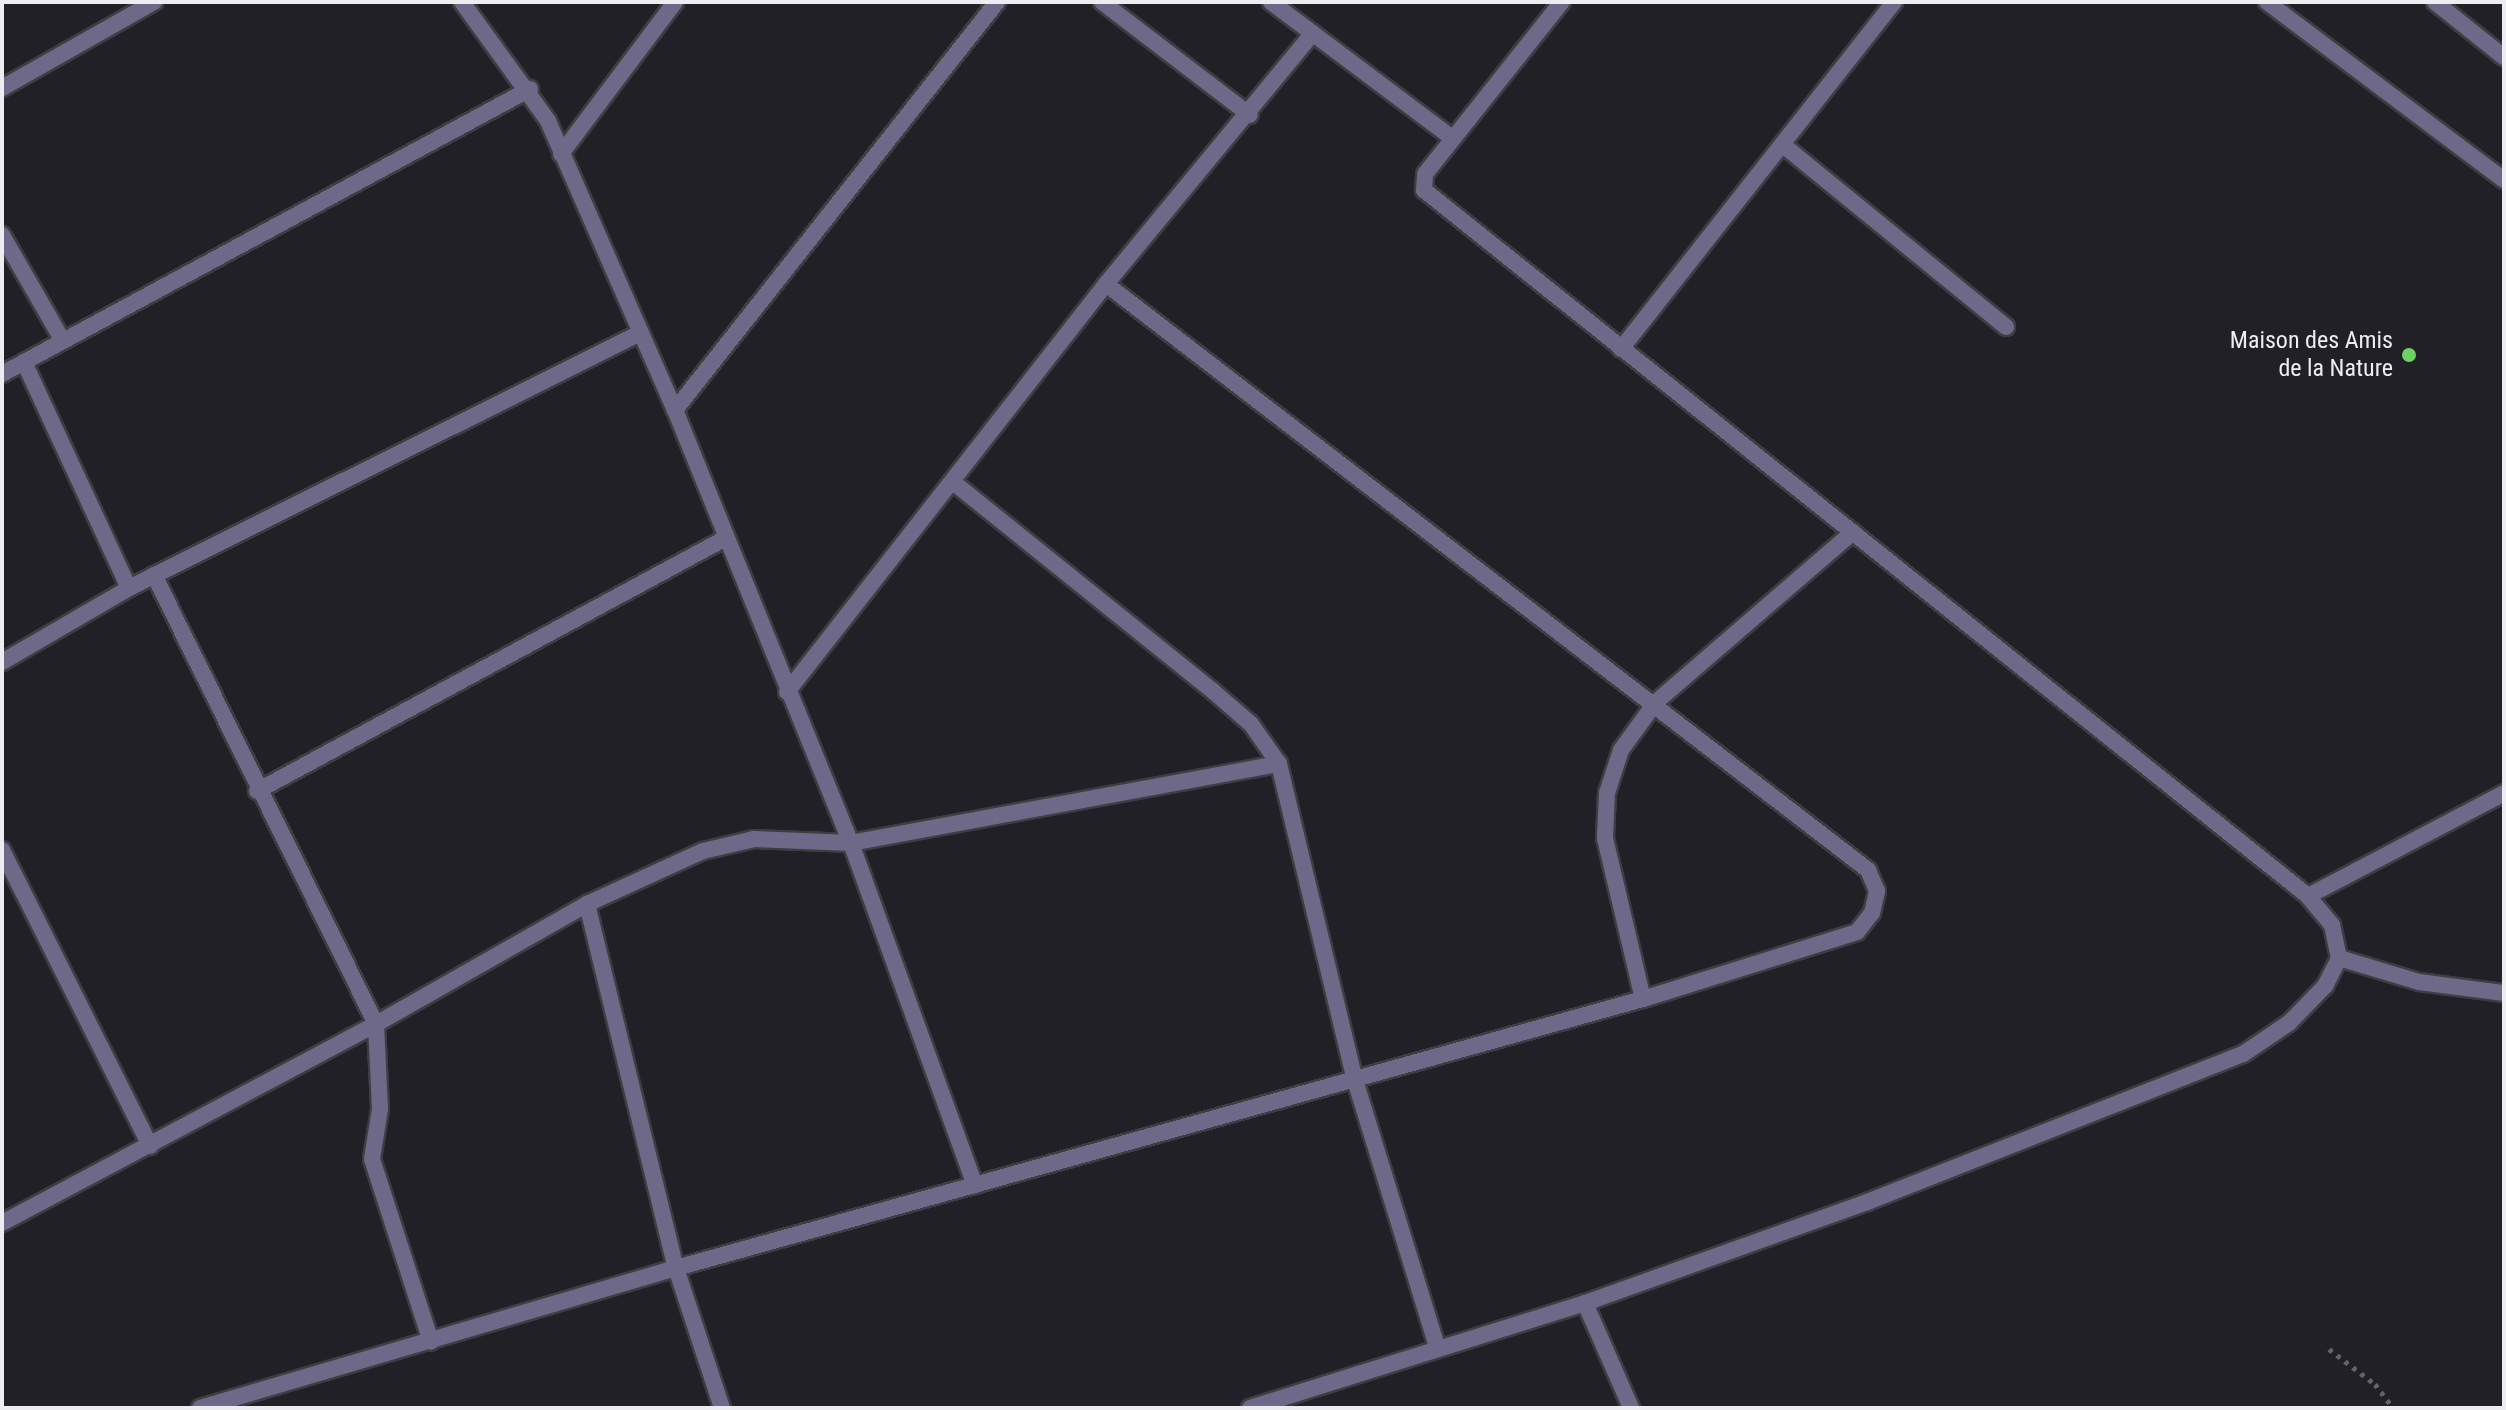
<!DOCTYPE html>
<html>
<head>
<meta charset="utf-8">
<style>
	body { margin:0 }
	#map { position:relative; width:2506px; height:1410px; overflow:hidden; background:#212026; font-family:"Roboto Condensed",sans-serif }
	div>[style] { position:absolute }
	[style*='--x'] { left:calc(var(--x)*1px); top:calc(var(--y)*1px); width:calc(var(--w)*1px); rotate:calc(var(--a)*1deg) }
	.path>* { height:5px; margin-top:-2.5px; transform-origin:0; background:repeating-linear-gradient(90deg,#636268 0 4px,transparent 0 10px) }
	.roads { filter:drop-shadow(2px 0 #3e3d42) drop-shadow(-2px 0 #3e3d42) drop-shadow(0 2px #3e3d42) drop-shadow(0 -2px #3e3d42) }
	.service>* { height:16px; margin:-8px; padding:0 8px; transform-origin:8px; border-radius:8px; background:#6e6988 }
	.minor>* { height:16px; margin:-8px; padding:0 8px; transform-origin:8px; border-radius:8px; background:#6e6988 }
	.tertiary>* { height:16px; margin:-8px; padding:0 8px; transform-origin:8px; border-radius:8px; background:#6e6988 }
	.dots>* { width:22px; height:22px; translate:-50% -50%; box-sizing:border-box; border:4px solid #212026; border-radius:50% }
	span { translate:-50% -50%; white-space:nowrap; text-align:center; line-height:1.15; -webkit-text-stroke:7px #212026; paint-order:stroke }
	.poi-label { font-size:24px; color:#edecf1 }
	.right { translate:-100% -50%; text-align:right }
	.frame { position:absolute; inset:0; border:4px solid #edecf1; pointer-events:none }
</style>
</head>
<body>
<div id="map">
	<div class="path">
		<div style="--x:2329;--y:1349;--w:58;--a:37.3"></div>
		<div style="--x:2375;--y:1384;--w:30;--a:53"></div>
	</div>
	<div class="roads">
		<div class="service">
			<div style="--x:2435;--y:2;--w:88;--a:38.6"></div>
		</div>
		<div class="minor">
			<div style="--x:462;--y:2;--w:147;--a:54.1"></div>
			<div style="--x:548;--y:121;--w:316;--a:66.3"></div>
			<div style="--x:675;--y:410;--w:467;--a:67.9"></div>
			<div style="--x:851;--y:843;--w:364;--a:70.1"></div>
			<div style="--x:1102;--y:2;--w:186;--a:37.4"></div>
			<div style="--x:1271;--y:2;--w:226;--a:36.9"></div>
			<div style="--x:2;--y:88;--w:175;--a:-29.5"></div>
			<div style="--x:1783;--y:145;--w:288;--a:39.2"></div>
			<div style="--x:561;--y:154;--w:190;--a:-53.1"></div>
			<div style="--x:2;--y:235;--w:122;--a:60.1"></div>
			<div style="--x:1621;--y:349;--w:442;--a:-51.8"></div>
			<div style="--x:24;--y:362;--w:249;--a:65.1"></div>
			<div style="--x:2;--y:374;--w:600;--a:-28.36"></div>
			<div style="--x:675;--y:410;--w:520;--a:-51.72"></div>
			<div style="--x:953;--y:482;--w:335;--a:38.8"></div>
			<div style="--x:1214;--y:692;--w:49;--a:40.9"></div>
			<div style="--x:1251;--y:724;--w:49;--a:55"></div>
			<div style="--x:1279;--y:764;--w:325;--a:76.5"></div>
			<div style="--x:1355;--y:1080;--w:278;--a:72.9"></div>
			<div style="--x:154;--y:575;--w:501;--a:63.69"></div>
			<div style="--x:376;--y:1024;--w:85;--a:87.3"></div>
			<div style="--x:380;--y:1109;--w:51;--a:99.1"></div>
			<div style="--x:372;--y:1159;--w:192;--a:72.1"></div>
			<div style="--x:2;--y:662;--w:147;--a:-30.2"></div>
			<div style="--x:129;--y:588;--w:571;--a:-26.52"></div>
			<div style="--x:787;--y:692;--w:518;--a:-51.98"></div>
			<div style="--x:1106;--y:284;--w:325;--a:-50.5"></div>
			<div style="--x:257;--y:791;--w:531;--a:-28.35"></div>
			<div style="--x:2;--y:850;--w:331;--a:63.4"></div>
			<div style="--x:2308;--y:896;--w:221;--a:-27.7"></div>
			<div style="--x:587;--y:904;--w:375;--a:76.3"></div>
			<div style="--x:676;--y:1268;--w:147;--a:71.8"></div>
			<div style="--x:2339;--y:958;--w:84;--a:16.7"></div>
			<div style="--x:2419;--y:982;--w:86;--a:7.4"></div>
			<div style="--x:1643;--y:999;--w:165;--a:-103.3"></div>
			<div style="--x:1605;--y:838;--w:45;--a:-87.5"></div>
			<div style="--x:1607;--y:793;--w:45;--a:-72"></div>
			<div style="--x:1621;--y:750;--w:59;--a:-53.9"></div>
			<div style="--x:1656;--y:702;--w:260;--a:-40.8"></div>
			<div style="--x:2;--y:1223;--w:424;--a:-28"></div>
			<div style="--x:376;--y:1024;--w:243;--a:-29.6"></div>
			<div style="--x:587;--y:904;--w:128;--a:-24.6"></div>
			<div style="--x:703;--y:851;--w:52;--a:-13.2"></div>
			<div style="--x:754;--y:839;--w:97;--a:2.4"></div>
			<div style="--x:851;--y:843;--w:435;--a:-10.5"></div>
			<div style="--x:1585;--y:1303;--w:115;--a:66.3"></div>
			<div style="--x:200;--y:1408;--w:496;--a:-16.4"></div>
			<div style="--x:676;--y:1268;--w:1004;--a:-15.55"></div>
			<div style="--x:1643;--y:999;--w:224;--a:-17.4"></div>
			<div style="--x:1857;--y:932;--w:24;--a:-52"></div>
			<div style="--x:1872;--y:913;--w:23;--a:-77"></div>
			<div style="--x:1877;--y:891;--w:23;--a:-113"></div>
			<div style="--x:1868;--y:870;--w:961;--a:-142.44"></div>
			<div style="--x:1250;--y:1408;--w:351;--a:-17.4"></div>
			<div style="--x:1585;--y:1303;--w:300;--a:-19.7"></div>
			<div style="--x:1867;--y:1202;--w:404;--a:-21.5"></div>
			<div style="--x:2243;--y:1054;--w:55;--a:-34"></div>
			<div style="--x:2289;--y:1023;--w:52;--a:-45.8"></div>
			<div style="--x:2325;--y:986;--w:31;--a:-63"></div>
			<div style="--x:2339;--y:958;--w:34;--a:-102"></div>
			<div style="--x:2332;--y:925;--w:38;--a:-130"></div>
			<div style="--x:2308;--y:896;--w:1131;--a:-141.39"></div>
			<div style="--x:1424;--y:190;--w:16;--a:-86"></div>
			<div style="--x:1425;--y:174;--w:220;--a:-51.5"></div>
		</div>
		<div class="tertiary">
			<div style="--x:2267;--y:2;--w:296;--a:36.9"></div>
		</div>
	</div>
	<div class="dots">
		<div style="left:2409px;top:355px;background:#6cd362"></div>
	</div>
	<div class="poi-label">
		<span class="right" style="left:2393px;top:355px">Maison des Amis<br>de la Nature</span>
	</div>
	<div class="frame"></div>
</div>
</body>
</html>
